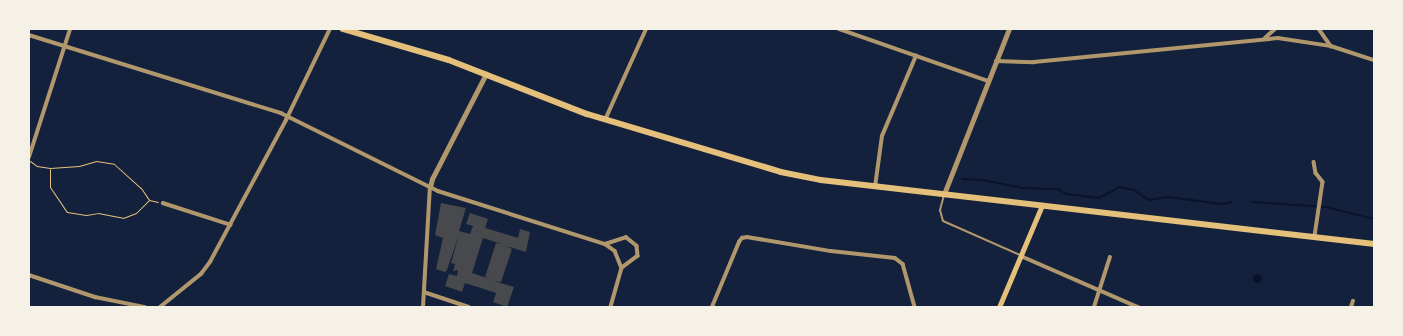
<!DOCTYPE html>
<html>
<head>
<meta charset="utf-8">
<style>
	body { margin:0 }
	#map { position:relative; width:1403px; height:336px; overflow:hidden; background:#14213d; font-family:Cabin,sans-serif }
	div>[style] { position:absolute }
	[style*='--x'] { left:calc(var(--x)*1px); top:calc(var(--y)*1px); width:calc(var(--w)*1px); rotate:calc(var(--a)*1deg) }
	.water>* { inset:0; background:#0b132b }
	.round { border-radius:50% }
	.stream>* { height:2px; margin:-1px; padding:0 1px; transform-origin:1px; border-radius:1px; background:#0b132b }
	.building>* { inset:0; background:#48494c }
	.path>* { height:1px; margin:-0.5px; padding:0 0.5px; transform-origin:0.5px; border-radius:0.5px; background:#e5c07b }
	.service>* { height:2px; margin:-1px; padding:0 1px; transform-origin:1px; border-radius:1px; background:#b1986c }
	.minor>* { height:3.5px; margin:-1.75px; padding:0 1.75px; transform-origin:1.75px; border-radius:1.75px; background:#b1986c }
	.tertiary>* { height:4.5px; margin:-2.25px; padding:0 2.25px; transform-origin:2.25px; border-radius:2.25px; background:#b1986c }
	.secondary>* { height:5px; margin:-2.5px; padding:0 2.5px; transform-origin:2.5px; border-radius:2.5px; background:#e5c07b }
	.primary>* { height:5.5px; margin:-2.75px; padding:0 2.75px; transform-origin:2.75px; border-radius:2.75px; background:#e5c07b }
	span { translate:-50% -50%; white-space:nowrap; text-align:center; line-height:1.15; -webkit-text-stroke:4px #f6f1e7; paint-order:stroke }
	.frame { position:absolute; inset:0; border:30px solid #f6f1e7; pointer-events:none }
</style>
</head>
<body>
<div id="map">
	<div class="water">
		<div class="round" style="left:1252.5px;top:273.5px;width:9px;height:9px"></div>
	</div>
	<div class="stream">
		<div style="--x:962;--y:179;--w:20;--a:3"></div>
		<div style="--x:982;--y:180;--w:42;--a:11"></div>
		<div style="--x:1023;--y:188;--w:35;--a:2"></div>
		<div style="--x:1058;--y:189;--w:9;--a:32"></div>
		<div style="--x:1066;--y:194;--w:33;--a:7"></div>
		<div style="--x:1099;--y:198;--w:24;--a:-28"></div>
		<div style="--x:1120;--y:187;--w:14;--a:12"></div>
		<div style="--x:1134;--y:190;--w:18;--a:34"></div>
		<div style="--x:1149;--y:200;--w:19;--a:-9"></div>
		<div style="--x:1168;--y:197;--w:54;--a:7.4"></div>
		<div style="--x:1222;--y:204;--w:10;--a:-11"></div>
		<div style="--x:1252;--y:202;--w:74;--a:3.9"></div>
		<div style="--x:1326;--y:207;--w:49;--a:14"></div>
	</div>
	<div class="building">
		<div style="clip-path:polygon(evenodd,441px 203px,466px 208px,459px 231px,470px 234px,473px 226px,466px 224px,470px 213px,488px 219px,485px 228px,518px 238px,520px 229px,530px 232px,526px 252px,506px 246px,512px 249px,501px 282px,494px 281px,514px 287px,507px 307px,493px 302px,496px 293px,465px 283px,462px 292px,445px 286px,449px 274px,457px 276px,458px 270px,453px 271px,455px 264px,451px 263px,459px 235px,447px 270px,445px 272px,436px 269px,443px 238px,435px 235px,441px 203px,483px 238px,502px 244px,496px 243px,485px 277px,490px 279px,472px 273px,483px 238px)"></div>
	</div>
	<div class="path">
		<div style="--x:30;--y:161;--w:9;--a:36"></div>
		<div style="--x:37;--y:166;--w:13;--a:9"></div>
		<div style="--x:50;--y:168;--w:29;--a:-4"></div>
		<div style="--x:79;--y:166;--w:18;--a:-16"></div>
		<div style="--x:96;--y:161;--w:18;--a:9"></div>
		<div style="--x:114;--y:164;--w:36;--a:42"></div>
		<div style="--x:141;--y:188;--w:14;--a:56"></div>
		<div style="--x:149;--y:200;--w:9;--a:13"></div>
		<div style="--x:50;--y:169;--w:18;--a:90"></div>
		<div style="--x:50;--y:187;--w:30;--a:56"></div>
		<div style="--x:67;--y:212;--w:19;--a:9"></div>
		<div style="--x:86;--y:215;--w:12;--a:-9"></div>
		<div style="--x:98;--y:213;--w:25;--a:11"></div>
		<div style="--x:123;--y:218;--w:14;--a:-21"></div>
		<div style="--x:136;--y:213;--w:18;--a:-45"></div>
	</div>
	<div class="service">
		<div style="--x:944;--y:195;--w:16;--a:105"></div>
		<div style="--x:940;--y:210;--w:11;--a:75"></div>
		<div style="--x:943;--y:221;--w:84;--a:23.8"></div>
	</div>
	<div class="minor">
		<div style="--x:839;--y:29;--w:158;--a:19.2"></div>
		<div style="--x:1319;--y:29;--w:21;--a:55"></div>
		<div style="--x:29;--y:35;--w:264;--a:17.2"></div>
		<div style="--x:281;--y:113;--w:175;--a:26.4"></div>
		<div style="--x:438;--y:191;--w:175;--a:17.6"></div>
		<div style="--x:605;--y:244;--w:12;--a:35"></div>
		<div style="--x:615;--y:251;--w:18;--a:68"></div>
		<div style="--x:622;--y:268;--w:41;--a:105.8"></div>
		<div style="--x:1265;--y:38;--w:13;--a:-42"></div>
		<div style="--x:996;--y:61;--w:38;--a:2"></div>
		<div style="--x:1034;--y:62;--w:245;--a:-5.6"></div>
		<div style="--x:1278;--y:38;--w:54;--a:8.6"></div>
		<div style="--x:1331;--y:46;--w:45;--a:18"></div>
		<div style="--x:605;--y:120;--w:100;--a:-65.7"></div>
		<div style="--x:29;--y:157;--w:134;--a:-72.2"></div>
		<div style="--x:1314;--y:162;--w:11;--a:80"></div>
		<div style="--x:1316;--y:173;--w:11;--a:52"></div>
		<div style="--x:1323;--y:182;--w:55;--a:98.4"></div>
		<div style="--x:875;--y:187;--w:51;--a:-82.2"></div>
		<div style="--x:882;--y:136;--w:87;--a:-67"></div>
		<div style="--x:163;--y:203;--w:71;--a:17.9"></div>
		<div style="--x:605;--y:244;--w:22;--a:-18"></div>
		<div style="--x:626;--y:237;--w:14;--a:39"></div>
		<div style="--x:637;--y:246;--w:10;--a:84"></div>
		<div style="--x:638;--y:256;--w:20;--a:143"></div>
		<div style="--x:1021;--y:256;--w:128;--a:23.6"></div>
		<div style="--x:29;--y:275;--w:70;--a:18.4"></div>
		<div style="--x:95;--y:297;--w:51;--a:11.3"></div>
		<div style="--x:424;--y:292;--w:47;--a:18.4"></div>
		<div style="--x:160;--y:307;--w:53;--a:-38.8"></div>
		<div style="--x:201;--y:274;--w:15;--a:-53"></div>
		<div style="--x:210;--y:262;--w:161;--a:-61.8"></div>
		<div style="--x:286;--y:120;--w:101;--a:-64.2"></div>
		<div style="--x:423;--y:307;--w:120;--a:-86.7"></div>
		<div style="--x:712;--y:307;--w:70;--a:-67.4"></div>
		<div style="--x:739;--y:242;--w:5;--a:-53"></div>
		<div style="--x:742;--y:238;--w:5;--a:-11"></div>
		<div style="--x:747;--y:237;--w:85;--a:9.5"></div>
		<div style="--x:831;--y:251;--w:64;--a:6.2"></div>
		<div style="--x:895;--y:258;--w:10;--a:37"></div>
		<div style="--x:903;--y:264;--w:45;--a:74.4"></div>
		<div style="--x:1094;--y:307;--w:52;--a:-72.3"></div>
		<div style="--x:1351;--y:307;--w:6;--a:-72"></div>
	</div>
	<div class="tertiary">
		<div style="--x:430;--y:187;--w:8;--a:-76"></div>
		<div style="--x:432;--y:179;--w:118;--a:-62.8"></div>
		<div style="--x:944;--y:194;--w:177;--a:-68.5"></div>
	</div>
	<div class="secondary">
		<div style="--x:999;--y:307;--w:111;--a:-67.1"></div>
	</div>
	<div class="primary">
		<div style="--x:343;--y:29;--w:110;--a:16.3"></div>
		<div style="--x:449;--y:60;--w:148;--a:21.4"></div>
		<div style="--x:587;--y:114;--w:202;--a:16.6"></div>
		<div style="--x:781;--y:172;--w:41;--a:11.3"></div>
		<div style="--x:821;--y:180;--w:557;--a:6.6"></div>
	</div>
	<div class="frame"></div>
</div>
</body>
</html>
